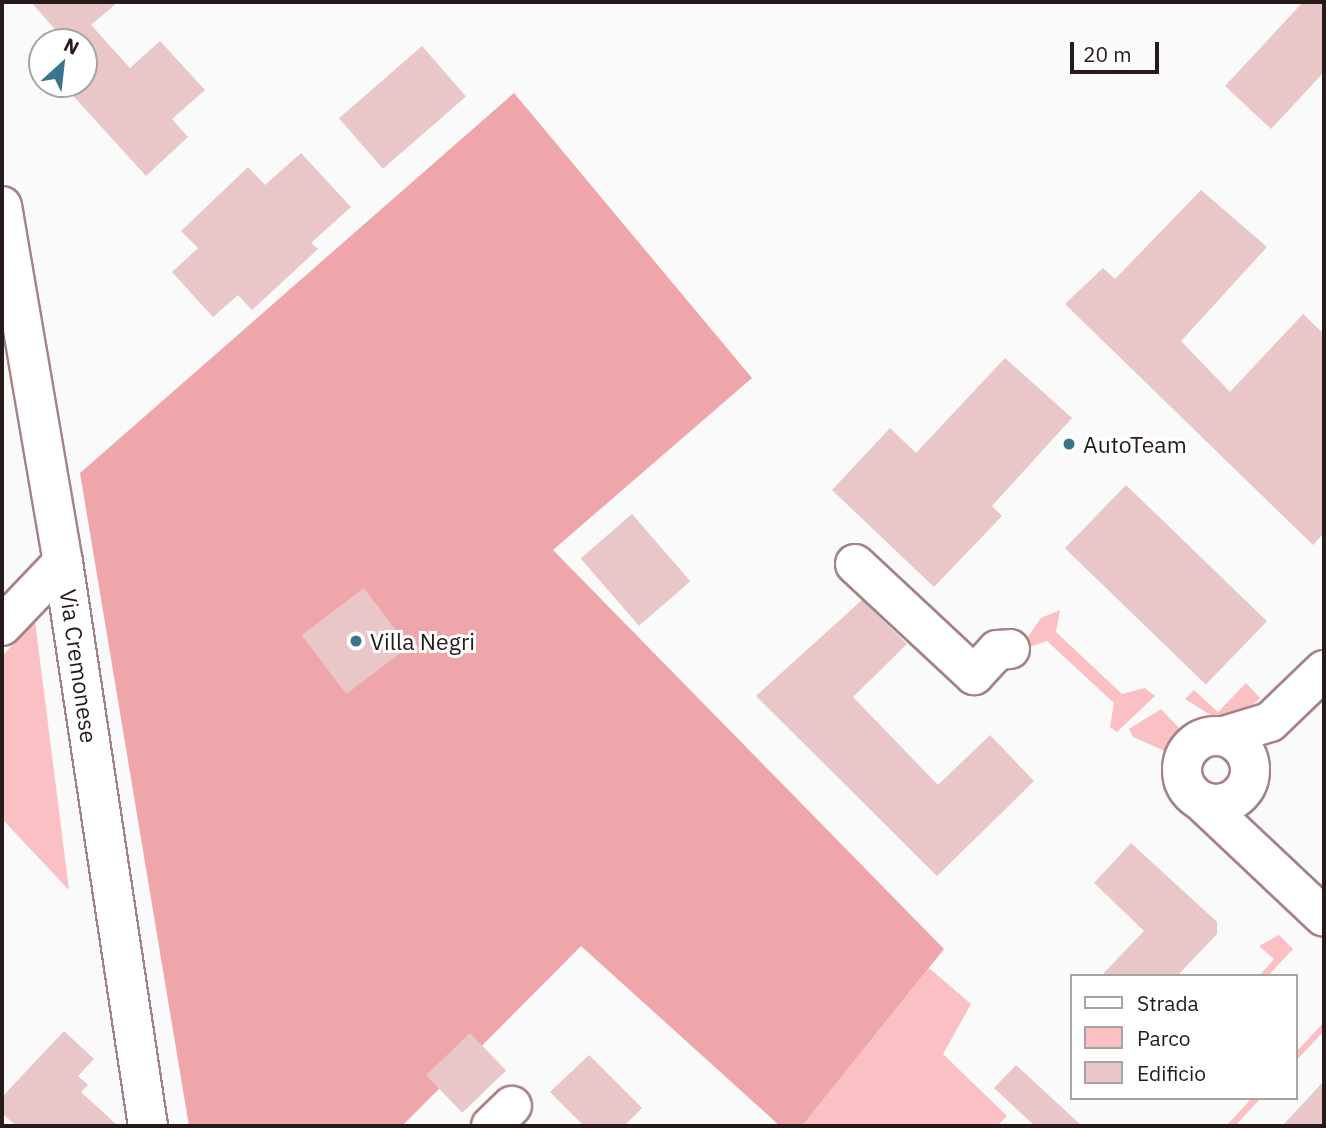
<!DOCTYPE html>
<html>
<head>
<meta charset="utf-8">
<style>
	body { margin:0 }
	#map { position:relative; width:1326px; height:1128px; overflow:hidden; background:#fafafa; font-family:"IBM Plex Sans",sans-serif }
	div>[style] { position:absolute }
	[style*='--x'] { left:calc(var(--x)*1px); top:calc(var(--y)*1px); width:calc(var(--w)*1px); rotate:calc(var(--a)*1deg) }
	.green>* { inset:0; background:#fbc0c3 }
	.forest>* { inset:0; background:#efa6ab }
	.building>* { inset:0; background:#e9c6c7; transform-origin:0 0 }
	.roads { filter:drop-shadow(2px 0 #a48385) drop-shadow(-2px 0 #a48385) drop-shadow(0 2px #a48385) drop-shadow(0 -2px #a48385) }
	.minor>* { height:38px; margin:-19px; padding:0 19px; transform-origin:19px; border-radius:19px; background:#fff }
	.minor>.ring { margin:-19px; padding:0; box-sizing:content-box; background:none; border:38px solid #fff; border-radius:50% }
	.major>* { height:38px; margin:-19px; padding:0 19px; transform-origin:19px; border-radius:19px; background:#fff }
	.dots>* { width:19px; height:19px; translate:-50% -50%; box-sizing:border-box; border:4px solid #fff; border-radius:50% }
	span { translate:-50% -50%; white-space:nowrap; text-align:center; line-height:1.15; -webkit-text-stroke:6px #fff; paint-order:stroke }
	.poi-label { font-size:23px; color:#261a1a }
	.left { translate:0 -50%; text-align:left }
	.street-label { font-size:23px; color:#261a1a }
	.frame { position:absolute; inset:0; border:4px solid #261a1a; pointer-events:none }
	.legend { position:absolute; left:1070px; top:974px; width:228px; height:126px; box-sizing:border-box; background:#fff; border:2px solid #a8a3a3; margin:0; padding:9px 12px; list-style:none; font-size:21px; color:#261a1a }
	.legend li { display:flex; align-items:center; gap:14px; height:35px }
	.legend b { width:35px; border:2px solid #a8a3a3 }
	.north { position:absolute; left:28px; top:28px; width:70px; height:70px; box-sizing:border-box; background:#fff; border:2px solid #a8a3a3; border-radius:50%; rotate:27deg; font-size:19px; font-weight:700; line-height:28px; text-align:center; color:#261a1a }
	.north::after { content:''; display:block; margin:auto; width:24px; height:32px; background:#39768c; clip-path:polygon(50% 0,100% 100%,50% 72%,0 100%) }
	.scale { position:absolute; left:1070px; top:42px; width:89px; height:32px; box-sizing:border-box; border:4px solid #261a1a; border-top:0; padding-left:9px; font-size:21px; line-height:24px; white-space:nowrap; color:#261a1a; -webkit-text-stroke:5px #fff; paint-order:stroke }
</style>
</head>
<body>
<div id="map">
	<div class="green">
		<div style="clip-path:polygon(1060px 610px,1056px 632px,1122px 694px,1145px 688px,1155px 696px,1117px 732px,1110px 727px,1114px 703px,1047px 641px,1029px 647px,1025px 641px,1041px 618px)"></div>
		<div style="clip-path:polygon(35px 621px,69px 890px,2px 819px,2px 656px)"></div>
		<div style="clip-path:polygon(1246px 683px,1260px 698px,1247px 711px,1220px 721px,1185px 699px,1194px 690px,1218px 712px)"></div>
		<div style="clip-path:polygon(1161px 709px,1183px 732px,1167px 752px,1133px 737px,1129px 729px)"></div>
		<div style="clip-path:polygon(1279px 935px,1293px 949px,1268px 976px,1259px 976px,1274px 959px,1259px 946px)"></div>
		<div style="clip-path:polygon(929px 968px,971px 1004px,943px 1054px,1007px 1116px,997px 1126px,802px 1126px)"></div>
		<div style="clip-path:polygon(1324px 1022px,1324px 1031px,1296px 1061px,1296px 1052px)"></div>
		<div style="clip-path:polygon(1252px 1098px,1261px 1098px,1235px 1126px,1226px 1126px)"></div>
	</div>
	<div class="forest">
		<div style="clip-path:polygon(514px 93px,752px 378px,553px 550px,944px 949px,802px 1126px,780px 1126px,581px 946px,402px 1126px,189px 1126px,80px 473px)"></div>
	</div>
	<div class="building">
		<div style="clip-path:polygon(31px 2px,118px 2px,91px 25px,130px 68px,160px 41px,205px 90px,172px 119px,188px 137px,146px 176px,66px 88px,84px 84px,84px 42px,66px 42px)"></div>
		<div style="clip-path:polygon(1303px 2px,1324px 2px,1324px 72px,1271px 129px,1225px 86px)"></div>
		<div style="left:422px;top:46px;width:67px;height:110px;rotate:49deg"></div>
		<div style="clip-path:polygon(301px 153px,351px 207px,311px 243px,318px 249px,252px 310px,238px 295px,213px 317px,172px 272px,198px 248px,181px 231px,248px 167px,265px 185px)"></div>
		<div style="clip-path:polygon(1201px 190px,1267px 247px,1181px 341px,1230px 392px,1303px 314px,1324px 334px,1324px 533px,1313px 545px,1065px 304px,1103px 268px,1115px 279px)"></div>
		<div style="clip-path:polygon(1005px 358px,1072px 418px,992px 506px,1002px 516px,934px 587px,832px 490px,890px 428px,916px 453px)"></div>
		<div style="left:1126px;top:485px;width:196px;height:88px;rotate:44deg"></div>
		<div style="left:632px;top:514px;width:89px;height:68px;rotate:49deg"></div>
		<div style="left:364px;top:588px;width:74px;height:78px;rotate:53deg"></div>
		<div style="clip-path:polygon(862px 600px,907px 644px,853px 697px,938px 785px,990px 735px,1034px 781px,937px 876px,756px 696px)"></div>
		<div style="clip-path:polygon(1131px 843px,1217px 922px,1217px 934px,1177px 976px,1101px 976px,1144px 931px,1094px 883px)"></div>
		<div style="clip-path:polygon(64px 1031px,94px 1059px,78px 1076px,88px 1085px,81px 1092px,118px 1126px,16px 1126px,2px 1113px,2px 1097px)"></div>
		<div style="left:470px;top:1033px;width:52px;height:61px;rotate:46deg"></div>
		<div style="clip-path:polygon(589px 1055px,642px 1108px,624px 1126px,584px 1126px,550px 1092px)"></div>
		<div style="clip-path:polygon(1016px 1065px,1082px 1126px,1035px 1126px,994px 1088px)"></div>
		<div style="clip-path:polygon(1324px 1081px,1324px 1126px,1282px 1126px)"></div>
	</div>
	<div class="roads">
		<div class="minor">
			<div style="--x:855;--y:564;--w:163;--a:43"></div>
			<div style="--x:974;--y:675;--w:34;--a:-47"></div>
			<div style="--x:997;--y:650;--w:13;--a:-4"></div>
			<div style="--x:2;--y:626;--w:88;--a:-46.4"></div>
			<div class="ring" style="left:1182px;top:736px;width:30px;height:30px"></div>
			<div style="--x:1224;--y:736;--w:48;--a:-16.9"></div>
			<div style="--x:1270;--y:722;--w:75;--a:-43.9"></div>
			<div style="--x:1200;--y:800;--w:170;--a:43.3"></div>
			<div style="--x:491;--y:1126;--w:29;--a:-44"></div>
		</div>
		<div class="major">
			<div style="--x:2;--y:206;--w:361;--a:80.3"></div>
			<div style="--x:63;--y:562;--w:570;--a:81.43"></div>
		</div>
	</div>
	<div class="dots">
		<div style="left:1069px;top:444px;background:#39768c"></div>
		<div style="left:356px;top:641px;background:#39768c"></div>
	</div>
	<div class="poi-label">
		<span class="left" style="left:1083px;top:444px">AutoTeam</span>
		<span class="left" style="left:370px;top:641px">Villa Negri</span>
	</div>
	<div class="street-label">
		<span style="left:79px;top:666px;rotate:82deg">Via Cremonese</span>
	</div>
	<div class="frame"></div>
	<ul class="legend">
	<li><b style="height:9px;background:#fff"></b>Strada</li>
	<li><b style="height:19px;background:#fbc0c3"></b>Parco</li>
	<li><b style="height:19px;background:#e9c6c7"></b>Edificio</li>
	</ul>
	<div class="north">N</div>
	<div class="scale">20 m</div>
</div>
</body>
</html>
